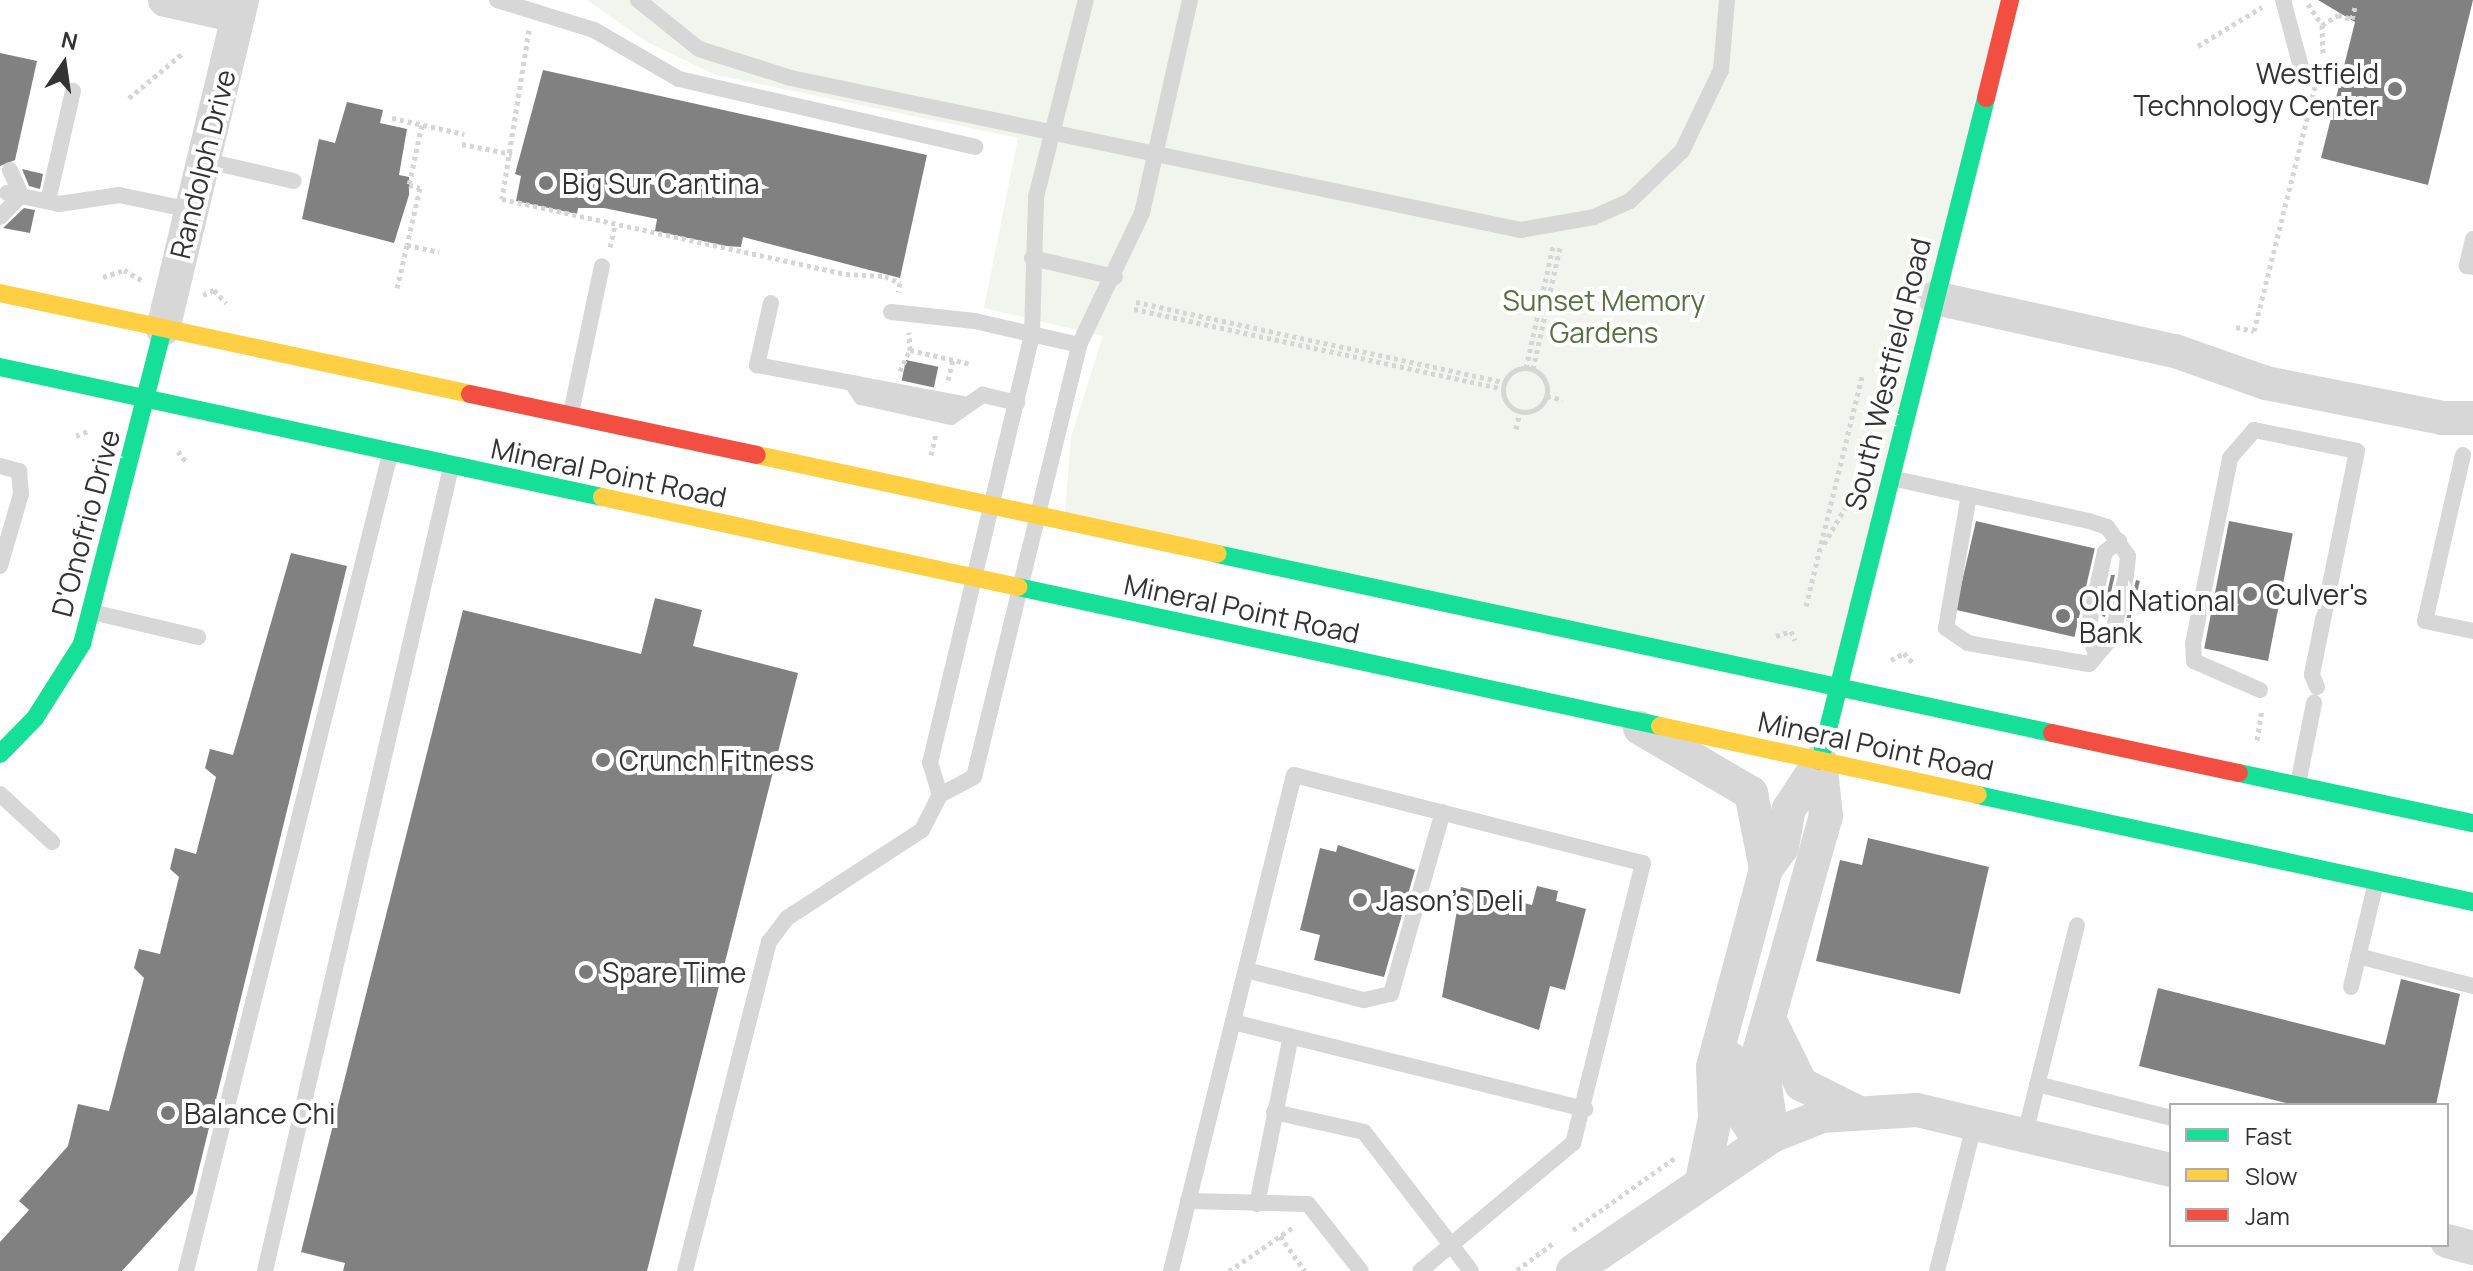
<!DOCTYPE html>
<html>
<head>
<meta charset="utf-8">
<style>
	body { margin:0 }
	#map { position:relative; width:2473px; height:1271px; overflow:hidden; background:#fff; font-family:Manrope,sans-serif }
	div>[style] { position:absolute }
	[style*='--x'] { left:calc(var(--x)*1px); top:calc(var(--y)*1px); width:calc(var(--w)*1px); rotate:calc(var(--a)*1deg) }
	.green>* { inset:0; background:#f1f5ed }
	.building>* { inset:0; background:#818181; transform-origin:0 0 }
	.path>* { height:5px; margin-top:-2.5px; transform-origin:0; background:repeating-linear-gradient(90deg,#d6d6d6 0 4px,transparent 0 8px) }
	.path>.ring { margin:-2.5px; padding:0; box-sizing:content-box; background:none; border:5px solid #d6d6d6; border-radius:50% }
	.lane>* { height:16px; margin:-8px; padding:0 8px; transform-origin:8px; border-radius:8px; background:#d7d7d7 }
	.street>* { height:34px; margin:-17px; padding:0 17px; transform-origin:17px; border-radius:17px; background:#d7d7d7 }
	.fast>* { height:18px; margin:-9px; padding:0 9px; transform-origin:9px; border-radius:9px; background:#16e098 }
	.slow>* { height:18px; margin:-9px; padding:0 9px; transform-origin:9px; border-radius:9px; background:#ffcf43 }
	.jam>* { height:18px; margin:-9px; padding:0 9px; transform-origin:9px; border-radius:9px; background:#f24e42 }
	.dots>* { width:22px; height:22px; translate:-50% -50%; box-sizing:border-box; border:4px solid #fff; border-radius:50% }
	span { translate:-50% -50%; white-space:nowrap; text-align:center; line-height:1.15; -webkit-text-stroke:8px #fff; paint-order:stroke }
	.poi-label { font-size:28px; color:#333 }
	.right { translate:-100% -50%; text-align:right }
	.left { translate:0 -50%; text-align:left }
	.street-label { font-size:28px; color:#333 }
	.park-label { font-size:28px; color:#56703f }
	.legend { position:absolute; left:2169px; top:1103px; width:280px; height:144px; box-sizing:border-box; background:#fff; border:2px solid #adadad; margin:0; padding:10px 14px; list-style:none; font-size:24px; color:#333 }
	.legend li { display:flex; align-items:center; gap:16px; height:40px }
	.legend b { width:40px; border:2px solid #adadad }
	.north { position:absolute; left:24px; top:24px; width:80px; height:80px; -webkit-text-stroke:6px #fff; paint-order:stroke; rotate:13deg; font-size:22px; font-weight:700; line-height:32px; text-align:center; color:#333 }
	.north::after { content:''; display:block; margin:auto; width:28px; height:36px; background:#333; clip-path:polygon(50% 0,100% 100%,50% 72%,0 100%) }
</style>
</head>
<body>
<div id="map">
	<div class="green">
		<div style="clip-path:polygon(587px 0,2010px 0,1837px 688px,1064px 524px,1071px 437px,1103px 336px,984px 308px,1018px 138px,716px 75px,647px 42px)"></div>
	</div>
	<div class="building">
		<div style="clip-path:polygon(2318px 0,2473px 0,2428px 185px,2321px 158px,2355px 22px)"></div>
		<div style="clip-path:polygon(0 53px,37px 61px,15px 160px,0 166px)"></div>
		<div style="clip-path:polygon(543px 70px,927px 155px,900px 278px,743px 237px,741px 247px,726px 246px,655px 231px,657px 219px,604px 208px,578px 208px,577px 214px,516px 201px,521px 176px,515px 174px)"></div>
		<div style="clip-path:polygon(347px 102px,383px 110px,380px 123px,407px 129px,399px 175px,409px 177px,409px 195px,394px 243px,302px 219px,319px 139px,335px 143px)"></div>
		<div style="clip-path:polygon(22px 169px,43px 174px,40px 189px,29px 186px)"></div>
		<div style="clip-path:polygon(24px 208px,35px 210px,30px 233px,3px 228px)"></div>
		<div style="left:906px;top:360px;width:33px;height:21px;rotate:12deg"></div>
		<div style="left:1976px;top:521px;width:122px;height:91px;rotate:13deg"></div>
		<div style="left:2229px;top:521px;width:65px;height:130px;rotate:11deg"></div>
		<div style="clip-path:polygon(291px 553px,347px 566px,193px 1193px,122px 1271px,0 1271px,0 1242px,29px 1210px,19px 1201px,68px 1146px,78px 1104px,109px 1111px,144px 978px,134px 968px,139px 949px,160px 954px,179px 877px,170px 869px,175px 848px,196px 854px,216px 777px,205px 768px,210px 749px,233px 755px)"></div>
		<div style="clip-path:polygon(2111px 575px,2115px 575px,2105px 617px,2102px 616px)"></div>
		<div style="left:2136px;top:580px;width:4px;height:42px;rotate:14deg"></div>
		<div style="clip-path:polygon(655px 598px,702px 610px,693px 646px,798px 673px,647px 1271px,343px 1271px,345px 1263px,301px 1252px,463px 610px,641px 654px)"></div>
		<div style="clip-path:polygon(1868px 838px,1989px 867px,1960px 994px,1816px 961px,1840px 860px,1862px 865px)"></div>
		<div style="clip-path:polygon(1338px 845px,1415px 870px,1384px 977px,1314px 960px,1320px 935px,1300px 930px,1320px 848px,1336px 852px)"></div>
		<div style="clip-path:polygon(1537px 886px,1558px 891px,1556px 901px,1586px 909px,1565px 990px,1550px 986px,1539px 1030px,1442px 997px,1461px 887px,1532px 905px)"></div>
		<div style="clip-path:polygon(2401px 979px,2460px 994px,2436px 1105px,2294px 1105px,2139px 1066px,2158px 988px,2385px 1045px)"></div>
	</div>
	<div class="path">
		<div style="--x:2308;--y:4;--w:25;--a:56"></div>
		<div style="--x:2322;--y:25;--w:29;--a:88"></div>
		<div style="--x:2322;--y:25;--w:19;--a:-32"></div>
		<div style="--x:2338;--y:15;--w:15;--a:16"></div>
		<div style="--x:2352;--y:19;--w:12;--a:-76"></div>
		<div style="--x:529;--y:30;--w:171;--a:99.1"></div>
		<div style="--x:502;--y:199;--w:352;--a:12.3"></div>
		<div style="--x:846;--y:274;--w:39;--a:3"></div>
		<div style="--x:885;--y:276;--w:17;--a:25"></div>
		<div style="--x:900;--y:283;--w:9;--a:103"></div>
		<div style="--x:2198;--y:46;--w:75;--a:-31.4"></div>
		<div style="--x:129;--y:98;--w:70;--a:-39.8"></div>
		<div style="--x:392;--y:118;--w:74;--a:12.5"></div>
		<div style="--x:422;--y:125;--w:61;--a:102.2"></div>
		<div style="--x:409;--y:185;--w:11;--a:15"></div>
		<div style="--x:420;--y:188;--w:58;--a:102.8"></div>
		<div style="--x:407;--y:245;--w:33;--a:12"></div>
		<div style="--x:462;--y:144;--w:51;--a:11.3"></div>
		<div style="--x:610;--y:247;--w:23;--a:-77"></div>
		<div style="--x:103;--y:277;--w:22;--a:-18"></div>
		<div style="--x:124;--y:270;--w:22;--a:30"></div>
		<div style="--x:397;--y:288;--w:44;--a:-76.9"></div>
		<div style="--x:203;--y:295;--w:12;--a:-24"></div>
		<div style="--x:214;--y:290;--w:18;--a:47"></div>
		<div style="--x:1136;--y:302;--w:377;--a:12.3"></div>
		<div style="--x:1134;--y:309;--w:378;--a:12.2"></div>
		<div style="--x:2236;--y:327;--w:18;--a:13"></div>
		<div style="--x:2254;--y:331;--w:256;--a:-76"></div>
		<div style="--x:910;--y:350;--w:63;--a:12.9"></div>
		<div class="ring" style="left:1503px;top:368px;width:39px;height:39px"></div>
		<div style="--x:1526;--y:368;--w:125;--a:-77.5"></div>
		<div style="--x:1533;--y:369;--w:125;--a:-77.5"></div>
		<div style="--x:900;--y:371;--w:23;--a:-65"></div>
		<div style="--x:910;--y:350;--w:18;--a:-93"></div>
		<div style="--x:948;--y:380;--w:21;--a:-76"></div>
		<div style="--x:1547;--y:396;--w:16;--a:14"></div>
		<div style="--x:1516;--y:429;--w:17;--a:-77"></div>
		<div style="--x:76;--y:436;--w:15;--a:-23"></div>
		<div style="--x:178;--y:451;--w:14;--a:54"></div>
		<div style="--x:931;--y:455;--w:23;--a:-77"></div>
		<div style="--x:1824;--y:544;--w:42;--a:-59.7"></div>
		<div style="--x:1806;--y:606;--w:240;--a:-76.3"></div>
		<div style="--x:1776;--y:636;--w:16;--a:-18"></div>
		<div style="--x:1791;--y:631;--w:10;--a:66"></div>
		<div style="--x:1891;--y:660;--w:15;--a:-28"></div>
		<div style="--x:1904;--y:653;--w:15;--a:48"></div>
		<div style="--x:2257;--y:740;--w:31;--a:-81"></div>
		<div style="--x:1573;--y:1230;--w:126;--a:-35.3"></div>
		<div style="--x:1280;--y:1236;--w:43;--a:54.5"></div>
		<div style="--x:1517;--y:1270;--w:47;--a:-36.4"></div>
		<div style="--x:1229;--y:1271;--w:80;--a:-34.3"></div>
	</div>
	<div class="lane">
		<div style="--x:497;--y:0;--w:102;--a:17.2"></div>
		<div style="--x:594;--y:30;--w:98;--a:30"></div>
		<div style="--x:679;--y:79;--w:304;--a:12.9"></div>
		<div style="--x:638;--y:0;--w:78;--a:38.8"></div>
		<div style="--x:699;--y:49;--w:96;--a:17.5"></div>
		<div style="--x:791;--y:78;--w:746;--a:11.76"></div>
		<div style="--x:1521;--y:230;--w:74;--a:-10.1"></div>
		<div style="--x:1594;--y:217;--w:39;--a:-24"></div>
		<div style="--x:1630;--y:201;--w:72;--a:-43.9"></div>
		<div style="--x:1682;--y:151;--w:90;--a:-64.3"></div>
		<div style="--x:1721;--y:70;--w:70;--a:-85.1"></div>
		<div style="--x:2283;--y:0;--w:69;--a:75"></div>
		<div style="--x:203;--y:160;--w:93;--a:13"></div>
		<div style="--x:10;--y:170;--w:27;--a:66"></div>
		<div style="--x:7;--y:193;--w:53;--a:11.9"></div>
		<div style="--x:59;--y:204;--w:61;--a:-8.5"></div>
		<div style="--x:119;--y:195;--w:74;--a:11.8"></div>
		<div style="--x:48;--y:201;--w:113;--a:-77.2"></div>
		<div style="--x:0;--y:217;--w:30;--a:-46"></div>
		<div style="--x:2473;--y:239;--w:28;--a:103"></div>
		<div style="--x:2467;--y:266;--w:6;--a:9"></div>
		<div style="--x:1032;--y:258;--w:85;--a:12.9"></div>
		<div style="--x:771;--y:303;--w:64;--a:102.7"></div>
		<div style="--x:757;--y:365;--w:210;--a:10.7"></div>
		<div style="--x:891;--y:312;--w:84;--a:6.1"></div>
		<div style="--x:975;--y:321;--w:107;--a:13"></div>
		<div style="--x:852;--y:383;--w:17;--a:57"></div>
		<div style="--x:861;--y:397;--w:92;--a:12.5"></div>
		<div style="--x:951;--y:417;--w:39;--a:-35"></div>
		<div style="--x:983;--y:395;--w:35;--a:13"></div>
		<div style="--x:571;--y:413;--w:150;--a:-78.1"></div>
		<div style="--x:2463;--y:455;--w:170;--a:102.9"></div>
		<div style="--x:2425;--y:621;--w:49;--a:11.8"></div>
		<div style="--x:0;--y:466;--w:20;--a:15"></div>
		<div style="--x:19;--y:471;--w:23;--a:85"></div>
		<div style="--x:21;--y:494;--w:75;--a:106.3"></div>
		<div style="--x:1891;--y:478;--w:118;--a:12.3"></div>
		<div style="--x:2006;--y:503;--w:85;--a:12.2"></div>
		<div style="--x:2089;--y:521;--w:19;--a:18"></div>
		<div style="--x:2107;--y:527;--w:36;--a:54"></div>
		<div style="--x:2128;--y:556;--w:20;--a:96"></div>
		<div style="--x:2126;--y:576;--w:63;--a:102.9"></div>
		<div style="--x:2112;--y:637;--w:35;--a:130"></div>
		<div style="--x:2089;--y:664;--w:123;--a:-170.2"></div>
		<div style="--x:1968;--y:643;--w:27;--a:-146"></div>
		<div style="--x:1946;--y:628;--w:135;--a:-80.2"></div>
		<div style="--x:92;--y:612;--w:109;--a:13.3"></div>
		<div style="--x:2096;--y:653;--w:22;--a:-114"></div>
		<div style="--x:2087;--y:633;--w:83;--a:-77.5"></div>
		<div style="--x:2105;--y:552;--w:18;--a:-38"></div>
		<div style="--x:2260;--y:690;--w:72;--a:-156.3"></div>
		<div style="--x:2194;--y:661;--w:17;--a:-93"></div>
		<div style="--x:2193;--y:644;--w:190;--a:-78.7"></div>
		<div style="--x:2230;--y:458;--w:37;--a:-49"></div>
		<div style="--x:2254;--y:430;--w:105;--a:11.5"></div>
		<div style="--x:2357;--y:451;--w:228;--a:101.4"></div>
		<div style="--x:2312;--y:675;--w:13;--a:67"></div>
		<div style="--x:2298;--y:784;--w:83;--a:-78.8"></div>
		<div style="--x:0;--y:794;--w:71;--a:42.7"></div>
		<div style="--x:940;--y:795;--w:38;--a:-28"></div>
		<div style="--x:974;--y:777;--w:445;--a:-76.3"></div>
		<div style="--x:1079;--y:345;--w:146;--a:-64.5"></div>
		<div style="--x:1142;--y:213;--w:218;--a:-77.3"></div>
		<div style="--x:2358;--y:956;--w:119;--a:14.6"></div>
		<div style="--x:1246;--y:970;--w:122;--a:14.3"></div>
		<div style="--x:1364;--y:1000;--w:28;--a:-13"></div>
		<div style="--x:1391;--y:994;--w:189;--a:-74.1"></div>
		<div style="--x:2351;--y:987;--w:108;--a:-76.6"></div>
		<div style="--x:1233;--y:1022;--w:363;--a:13.9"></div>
		<div style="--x:2037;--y:1084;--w:138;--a:14.2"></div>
		<div style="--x:1274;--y:1112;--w:92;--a:12.5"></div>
		<div style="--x:1364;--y:1132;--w:175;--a:52.4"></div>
		<div style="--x:2025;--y:1134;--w:215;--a:-76"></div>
		<div style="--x:1188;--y:1201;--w:120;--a:1.4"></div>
		<div style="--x:1308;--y:1204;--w:85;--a:51.7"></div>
		<div style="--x:1257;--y:1204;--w:171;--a:-78.6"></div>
		<div style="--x:186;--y:1271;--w:842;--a:-75.98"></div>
		<div style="--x:265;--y:1271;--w:825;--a:-76.97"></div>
		<div style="--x:685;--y:1271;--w:340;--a:-75.7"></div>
		<div style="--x:769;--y:942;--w:30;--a:-53"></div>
		<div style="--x:787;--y:918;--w:161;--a:-33.1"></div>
		<div style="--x:922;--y:830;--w:39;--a:-63"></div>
		<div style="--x:940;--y:795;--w:34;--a:-107"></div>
		<div style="--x:930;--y:763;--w:440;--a:-76.6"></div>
		<div style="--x:1032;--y:335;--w:138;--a:-88.3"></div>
		<div style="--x:1036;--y:197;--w:203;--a:-75.8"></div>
		<div style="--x:1171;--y:1271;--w:511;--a:-76.07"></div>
		<div style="--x:1294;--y:775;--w:360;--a:14.2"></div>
		<div style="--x:1643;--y:863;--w:289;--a:104"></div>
		<div style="--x:1573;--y:1143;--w:199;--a:140.1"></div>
		<div style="--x:1937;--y:1271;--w:154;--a:-75.7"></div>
	</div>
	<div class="street">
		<div style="--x:165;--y:0;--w:75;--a:12.4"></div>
		<div style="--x:1935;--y:298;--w:246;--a:12.5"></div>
		<div style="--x:2175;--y:351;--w:96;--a:19.4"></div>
		<div style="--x:2266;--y:383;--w:179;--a:11.2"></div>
		<div style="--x:2442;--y:418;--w:31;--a:0"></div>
		<div style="--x:163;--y:329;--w:338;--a:-76.5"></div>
		<div style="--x:1640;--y:728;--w:129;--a:30.4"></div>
		<div style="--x:1751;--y:793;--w:77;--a:78.8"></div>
		<div style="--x:1772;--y:1025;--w:66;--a:63.8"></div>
		<div style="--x:1801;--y:1084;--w:60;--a:26.6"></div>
		<div style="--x:1731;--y:1059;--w:51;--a:80.9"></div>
		<div style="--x:1739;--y:1109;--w:40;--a:57.1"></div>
		<div style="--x:1772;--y:1136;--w:88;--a:-97.9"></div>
		<div style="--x:1760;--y:1049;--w:242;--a:-74.2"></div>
		<div style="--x:1826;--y:816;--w:55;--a:-96.2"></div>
		<div style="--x:1702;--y:1181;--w:64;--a:-78.3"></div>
		<div style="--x:1715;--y:1118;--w:51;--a:-92.2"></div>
		<div style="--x:1713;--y:1067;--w:205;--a:-75"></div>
		<div style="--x:1766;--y:869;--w:27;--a:-54"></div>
		<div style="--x:1782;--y:847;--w:39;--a:-80"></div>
		<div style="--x:1789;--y:809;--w:57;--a:-57.1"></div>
		<div style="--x:2447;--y:1241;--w:27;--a:15"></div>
		<div style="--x:1573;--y:1271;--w:240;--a:-34.2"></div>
		<div style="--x:1772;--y:1136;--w:54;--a:-21.8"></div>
		<div style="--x:1822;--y:1116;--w:95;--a:-3.6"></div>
		<div style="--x:1917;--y:1110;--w:261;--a:13.3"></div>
	</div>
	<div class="fast">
		<div style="--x:0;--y:367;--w:616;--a:12.19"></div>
		<div style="--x:1217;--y:554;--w:854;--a:12.1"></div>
		<div style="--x:1018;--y:587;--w:657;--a:12.22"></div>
		<div style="--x:0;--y:754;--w:50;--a:-45.8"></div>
		<div style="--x:35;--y:718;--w:88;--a:-57.6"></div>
		<div style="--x:82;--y:644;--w:325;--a:-75.6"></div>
		<div style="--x:1820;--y:761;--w:683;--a:-75.94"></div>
		<div style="--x:2239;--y:773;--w:239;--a:12.1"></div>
		<div style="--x:1978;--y:795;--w:506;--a:12.2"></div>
	</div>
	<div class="slow">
		<div style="--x:0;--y:293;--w:481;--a:12.1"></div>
		<div style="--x:757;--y:455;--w:471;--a:12.1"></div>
		<div style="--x:602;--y:497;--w:426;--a:12.2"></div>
		<div style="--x:1660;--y:726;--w:325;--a:12.2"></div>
	</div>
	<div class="jam">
		<div style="--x:1986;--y:98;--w:101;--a:-76.2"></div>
		<div style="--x:470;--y:394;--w:293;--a:12"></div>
		<div style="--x:2052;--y:733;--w:191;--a:12.1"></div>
	</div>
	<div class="dots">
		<div style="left:2395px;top:89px;background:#7a7a7a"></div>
		<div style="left:546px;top:183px;background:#7a7a7a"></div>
		<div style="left:2250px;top:594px;background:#7a7a7a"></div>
		<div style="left:2063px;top:616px;background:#7a7a7a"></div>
		<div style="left:603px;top:760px;background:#7a7a7a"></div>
		<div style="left:1360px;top:900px;background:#7a7a7a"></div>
		<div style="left:586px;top:972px;background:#7a7a7a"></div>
		<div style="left:168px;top:1113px;background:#7a7a7a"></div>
	</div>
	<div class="poi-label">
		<span class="right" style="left:2379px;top:89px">Westfield<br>Technology Center</span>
		<span class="left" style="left:562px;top:183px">Big Sur Cantina</span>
		<span class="left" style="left:2266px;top:594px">Culver's</span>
		<span class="left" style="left:2079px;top:616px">Old National<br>Bank</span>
		<span class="left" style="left:619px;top:760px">Crunch Fitness</span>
		<span class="left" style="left:1376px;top:900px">Jason's Deli</span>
		<span class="left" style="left:602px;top:972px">Spare Time</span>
		<span class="left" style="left:184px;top:1113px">Balance Chi</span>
	</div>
	<div class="street-label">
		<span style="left:202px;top:164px;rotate:-76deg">Randolph Drive</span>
		<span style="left:1887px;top:374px;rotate:-76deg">South Westfield Road</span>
		<span style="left:609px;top:472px;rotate:12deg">Mineral Point Road</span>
		<span style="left:85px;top:523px;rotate:-75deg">D'Onofrio Drive</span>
		<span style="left:1242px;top:608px;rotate:12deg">Mineral Point Road</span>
		<span style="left:1876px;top:745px;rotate:12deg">Mineral Point Road</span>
	</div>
	<div class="park-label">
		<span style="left:1604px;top:316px">Sunset Memory<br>Gardens</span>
	</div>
	<ul class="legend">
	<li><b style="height:10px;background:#16e098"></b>Fast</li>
	<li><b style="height:10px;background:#ffcf43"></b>Slow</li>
	<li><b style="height:10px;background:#f24e42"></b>Jam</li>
	</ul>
	<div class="north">N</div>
</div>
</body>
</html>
